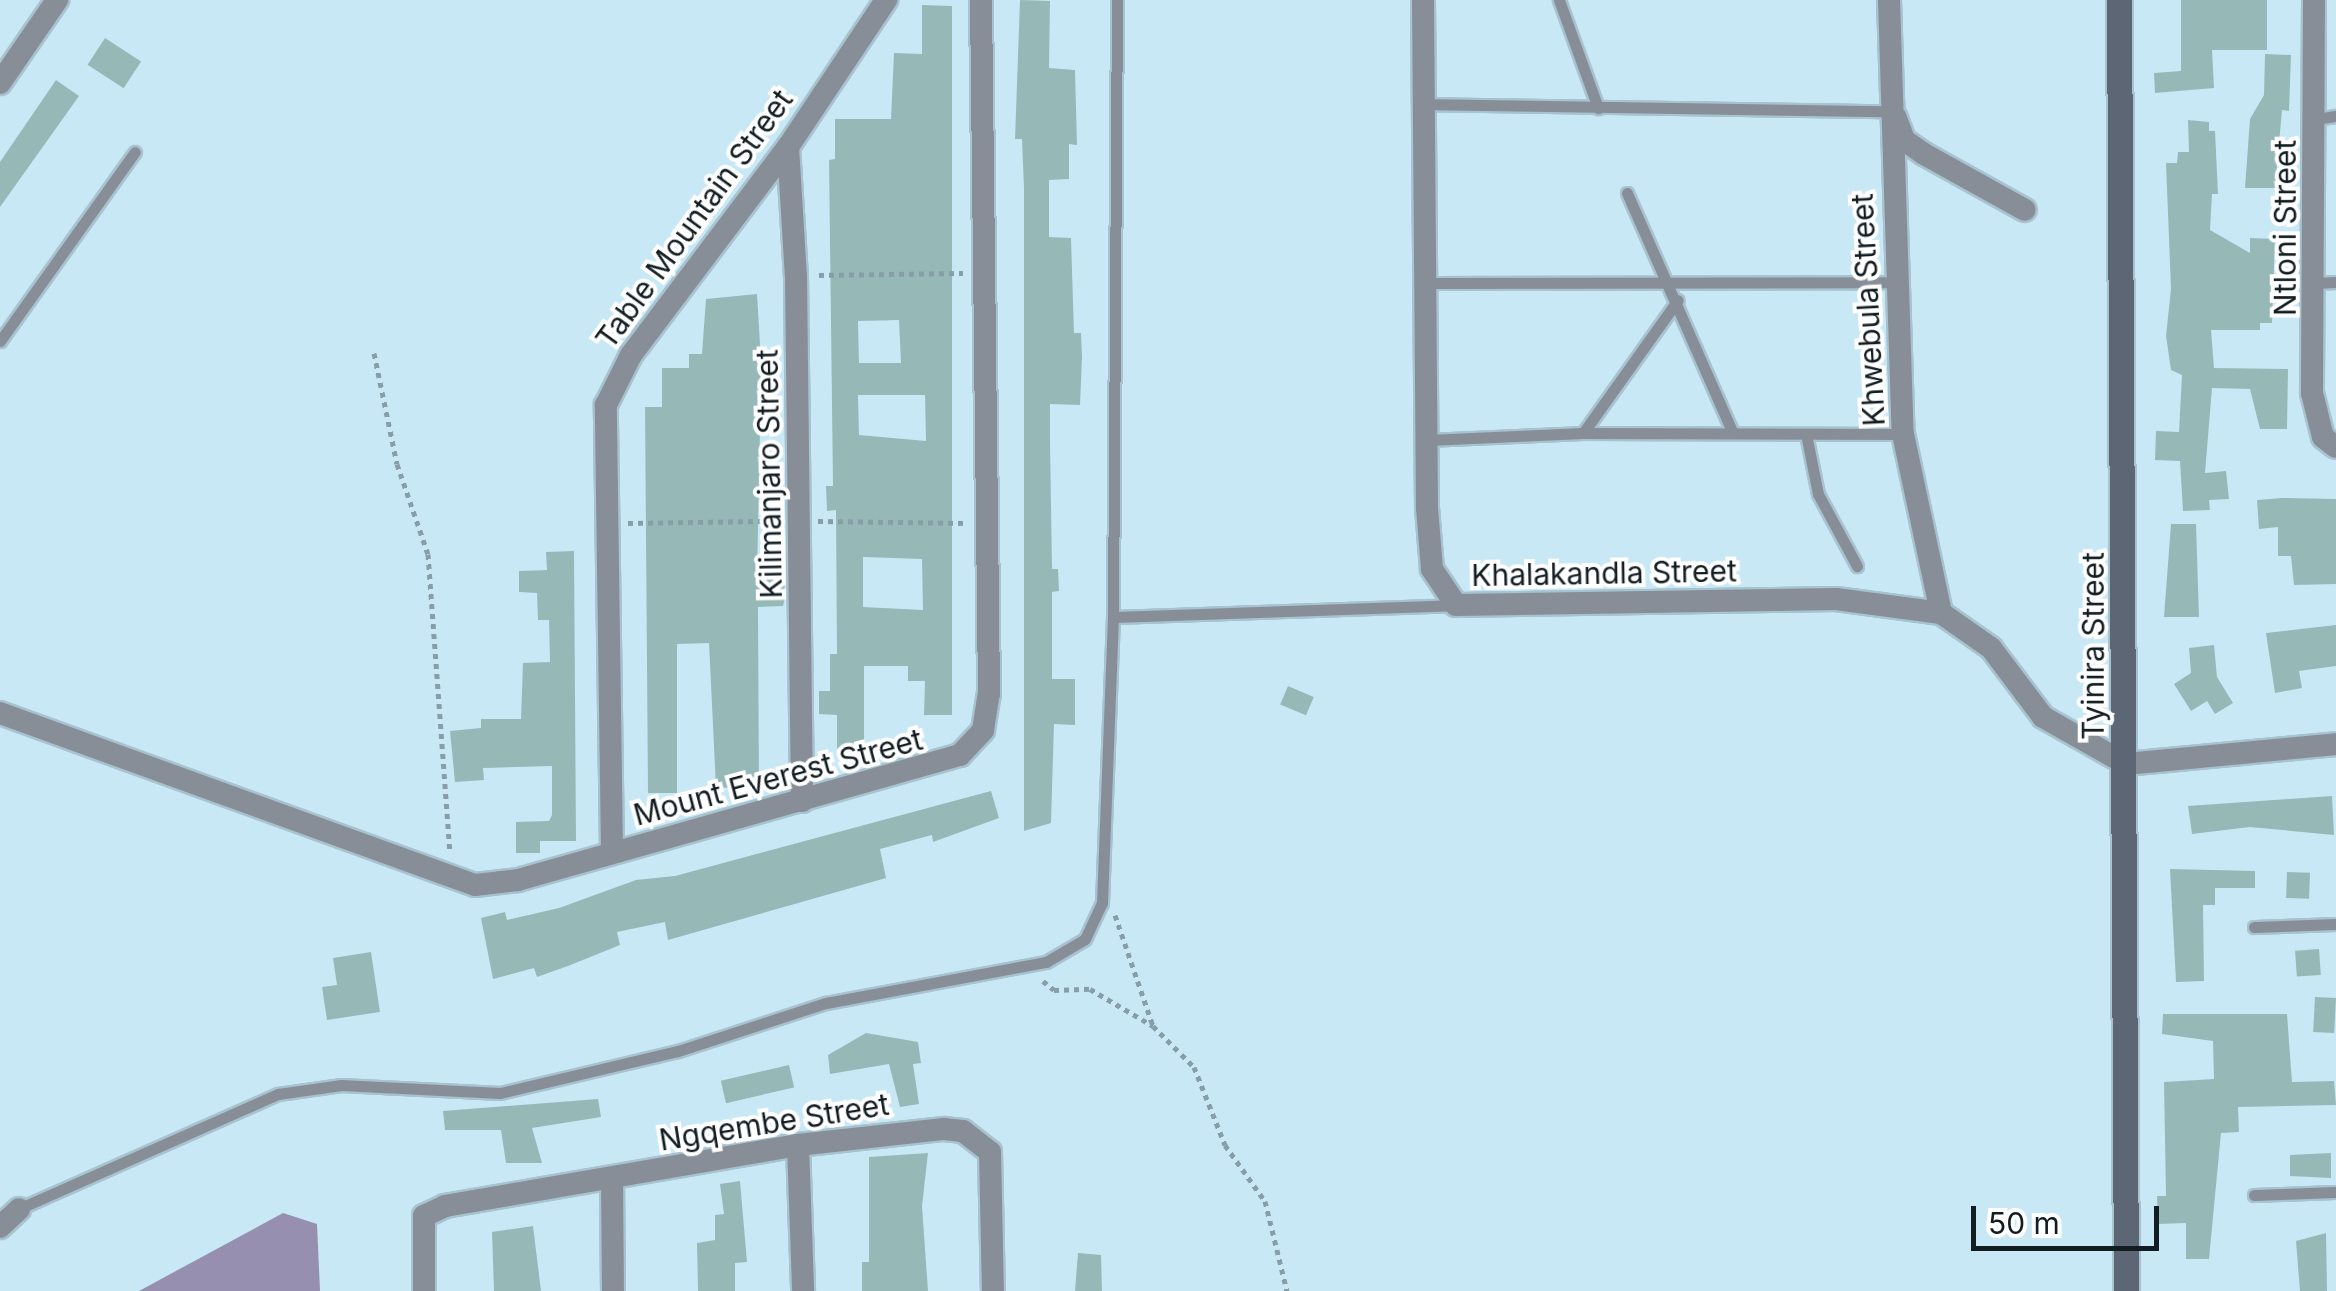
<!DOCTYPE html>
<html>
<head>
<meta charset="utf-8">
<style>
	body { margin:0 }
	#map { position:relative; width:2336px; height:1291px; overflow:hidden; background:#c9e8f6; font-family:Inter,sans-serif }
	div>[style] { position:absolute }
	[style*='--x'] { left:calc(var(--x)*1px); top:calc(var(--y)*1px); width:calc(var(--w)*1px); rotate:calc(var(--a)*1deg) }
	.water>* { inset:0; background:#968faf }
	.building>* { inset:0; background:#96b9b8; transform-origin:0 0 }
	.path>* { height:5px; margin-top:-2.5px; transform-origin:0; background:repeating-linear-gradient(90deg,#879ea9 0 5px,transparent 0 10px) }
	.roads { filter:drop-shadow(2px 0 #a8c3d0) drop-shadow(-2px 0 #a8c3d0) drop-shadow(0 2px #a8c3d0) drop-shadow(0 -2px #a8c3d0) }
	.lane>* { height:11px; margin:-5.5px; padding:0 5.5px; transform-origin:5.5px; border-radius:5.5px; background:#888e98 }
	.street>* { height:22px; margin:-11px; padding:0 11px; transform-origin:11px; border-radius:11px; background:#888e98 }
	.secondary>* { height:25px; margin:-12.5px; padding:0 12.5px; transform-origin:12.5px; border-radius:12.5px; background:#5d6674 }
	span { translate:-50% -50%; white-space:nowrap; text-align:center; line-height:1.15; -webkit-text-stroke:8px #fff; paint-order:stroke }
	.street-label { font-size:30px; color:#121d22 }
	.scale { position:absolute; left:1971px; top:1206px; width:188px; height:45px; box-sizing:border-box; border:5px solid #121d22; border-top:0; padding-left:12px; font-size:30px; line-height:35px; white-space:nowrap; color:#121d22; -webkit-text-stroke:8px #fff; paint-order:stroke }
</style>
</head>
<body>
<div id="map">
	<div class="water">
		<div style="clip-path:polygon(283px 1213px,317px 1224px,320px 1291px,139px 1291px)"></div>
	</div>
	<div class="building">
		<div style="clip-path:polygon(1020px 0,1050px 1px,1049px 68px,1075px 70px,1077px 145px,1069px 144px,1069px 179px,1049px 180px,1049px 237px,1071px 238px,1074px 333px,1081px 333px,1082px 357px,1080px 405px,1050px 404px,1050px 441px,1052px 569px,1058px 569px,1059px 591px,1052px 592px,1052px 679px,1075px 679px,1075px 725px,1054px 724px,1051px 823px,1024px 831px,1024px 188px,1022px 139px,1015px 139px)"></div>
		<div style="clip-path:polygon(2181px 0,2267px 0,2267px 50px,2212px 50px,2214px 88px,2155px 93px,2154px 73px,2181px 71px)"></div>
		<div style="clip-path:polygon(evenodd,922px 5px,952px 6px,952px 715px,924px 715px,925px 681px,908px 681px,908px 666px,864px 666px,864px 749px,837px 749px,837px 715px,819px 714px,819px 691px,830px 691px,830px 654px,837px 654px,836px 510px,827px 511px,826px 486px,833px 486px,829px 160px,835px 159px,835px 119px,891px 119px,894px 53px,922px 54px,922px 5px,899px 320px,901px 363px,859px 363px,858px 321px,899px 320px,922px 5px,858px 395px,925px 395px,926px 441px,859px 435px,858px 395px,922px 5px,863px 557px,922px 559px,923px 610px,863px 607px,863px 557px)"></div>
		<div style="left:105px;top:38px;width:43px;height:32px;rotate:33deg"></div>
		<div style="clip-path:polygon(2265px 54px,2291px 55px,2289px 111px,2282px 110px,2275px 188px,2245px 188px,2250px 119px,2264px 95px)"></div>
		<div style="clip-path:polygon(56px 80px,79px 96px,0 207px,0 162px)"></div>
		<div style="clip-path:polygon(2188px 120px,2209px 122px,2209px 131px,2215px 131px,2218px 194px,2212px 194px,2210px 230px,2250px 253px,2250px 238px,2275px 239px,2272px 323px,2260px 323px,2260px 330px,2211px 330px,2214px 368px,2288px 369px,2287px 429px,2260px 429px,2250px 389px,2212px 388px,2205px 473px,2226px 471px,2229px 499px,2209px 500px,2210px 510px,2183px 511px,2180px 461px,2155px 460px,2156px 431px,2179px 432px,2182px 375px,2171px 370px,2166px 336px,2171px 289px,2166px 163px,2177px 163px,2178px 152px,2189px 152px)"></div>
		<div style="clip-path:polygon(757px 294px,765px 429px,760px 429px,757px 577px,784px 576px,785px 598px,783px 606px,758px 607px,759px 790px,716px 787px,709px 643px,677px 644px,677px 793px,648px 793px,645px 407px,662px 407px,662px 368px,689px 368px,689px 354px,702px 354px,706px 299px)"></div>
		<div style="clip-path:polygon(2282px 498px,2336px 499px,2336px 584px,2294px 585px,2291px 556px,2278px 556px,2278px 527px,2259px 529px,2257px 500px)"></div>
		<div style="clip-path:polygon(2171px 524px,2196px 524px,2199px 617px,2164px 617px)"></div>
		<div style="clip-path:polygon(574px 551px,576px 841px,540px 841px,540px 853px,516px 853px,516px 822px,549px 821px,552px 815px,552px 766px,483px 768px,484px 780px,455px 782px,450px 731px,481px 728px,481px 719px,521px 719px,523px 663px,550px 662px,549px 620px,538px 620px,537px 593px,519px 592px,519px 571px,547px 570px,546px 552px)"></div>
		<div style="clip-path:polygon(2336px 625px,2336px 666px,2299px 671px,2302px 688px,2275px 693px,2266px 633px)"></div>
		<div style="clip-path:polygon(2214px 645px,2217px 677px,2233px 703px,2215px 714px,2207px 701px,2191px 711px,2174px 684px,2191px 673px,2189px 648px)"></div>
		<div style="left:1288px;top:686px;width:28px;height:20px;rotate:23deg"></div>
		<div style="clip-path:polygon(991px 791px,999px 818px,933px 842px,932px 835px,880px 849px,886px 878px,668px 940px,665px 922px,617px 932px,620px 945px,568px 966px,537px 977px,534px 968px,493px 979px,481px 918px,505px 912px,507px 920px,559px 908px,636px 880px,675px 876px)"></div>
		<div style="clip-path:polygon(2332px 796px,2334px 835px,2250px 827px,2192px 834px,2188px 806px)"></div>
		<div style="clip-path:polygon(2170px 869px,2255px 871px,2255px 888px,2215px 888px,2215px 905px,2203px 905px,2204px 981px,2176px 982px)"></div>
		<div style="left:2287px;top:872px;width:23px;height:26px;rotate:2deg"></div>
		<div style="left:2319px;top:949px;width:26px;height:24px;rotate:86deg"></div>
		<div style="clip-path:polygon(371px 952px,380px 1012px,327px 1020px,322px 987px,337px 985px,333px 958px)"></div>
		<div style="left:2315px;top:997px;width:21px;height:35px;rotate:3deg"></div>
		<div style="clip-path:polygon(2163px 1014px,2287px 1014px,2292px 1082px,2334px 1081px,2336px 1105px,2238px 1107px,2239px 1132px,2221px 1133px,2209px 1259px,2186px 1259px,2186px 1223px,2158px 1224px,2157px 1196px,2166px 1196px,2164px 1082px,2214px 1079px,2213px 1041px,2162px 1034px)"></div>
		<div style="clip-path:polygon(866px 1033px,918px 1042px,921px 1063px,913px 1064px,919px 1104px,900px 1107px,889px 1064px,830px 1074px,828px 1055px)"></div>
		<div style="left:789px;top:1065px;width:23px;height:70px;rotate:77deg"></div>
		<div style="clip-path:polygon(598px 1099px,601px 1117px,532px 1128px,542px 1163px,506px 1163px,501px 1130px,445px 1130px,443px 1111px)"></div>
		<div style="clip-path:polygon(928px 1153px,922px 1206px,928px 1291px,862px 1291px,862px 1262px,869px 1262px,869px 1157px)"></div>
		<div style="clip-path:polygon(2331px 1153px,2331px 1178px,2290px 1176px,2290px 1155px)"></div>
		<div style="clip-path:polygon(740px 1181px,747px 1262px,735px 1263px,735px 1291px,698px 1291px,697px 1243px,715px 1240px,715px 1215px,724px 1214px,720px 1184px)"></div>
		<div style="clip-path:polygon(533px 1226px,541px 1291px,494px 1291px,492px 1232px)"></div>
		<div style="clip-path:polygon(2326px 1233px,2327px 1291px,2300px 1291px,2296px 1241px)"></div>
		<div style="clip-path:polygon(1078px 1253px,1101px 1255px,1102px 1291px,1075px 1291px)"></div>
	</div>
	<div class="path">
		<div style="--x:819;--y:275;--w:144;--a:-0.8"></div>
		<div style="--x:374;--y:353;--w:113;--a:78.3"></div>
		<div style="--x:397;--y:464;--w:95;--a:71"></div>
		<div style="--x:428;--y:554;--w:299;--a:85.8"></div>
		<div style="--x:818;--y:521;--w:149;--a:0.8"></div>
		<div style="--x:628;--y:523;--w:149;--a:-0.8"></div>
		<div style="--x:1115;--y:915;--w:117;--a:71.1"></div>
		<div style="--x:1153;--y:1026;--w:58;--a:45"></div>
		<div style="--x:1194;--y:1067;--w:84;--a:68.3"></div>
		<div style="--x:1225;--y:1145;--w:69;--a:54.5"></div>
		<div style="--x:1265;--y:1201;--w:93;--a:76.3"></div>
		<div style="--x:1043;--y:981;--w:14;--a:39"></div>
		<div style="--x:1054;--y:990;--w:36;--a:-2"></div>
		<div style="--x:1090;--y:989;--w:73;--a:30.4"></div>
	</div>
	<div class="roads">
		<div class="lane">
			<div style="--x:1559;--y:0;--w:115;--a:70.1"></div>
			<div style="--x:1424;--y:104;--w:469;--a:0.9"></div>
			<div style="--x:2316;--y:119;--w:20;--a:-9"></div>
			<div style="--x:1627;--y:193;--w:262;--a:66.2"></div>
			<div style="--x:1427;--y:283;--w:468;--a:-0.1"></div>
			<div style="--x:2315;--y:283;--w:21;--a:-3"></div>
			<div style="--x:0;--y:341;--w:232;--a:-54.5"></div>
			<div style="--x:1583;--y:433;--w:163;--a:-54.5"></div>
			<div style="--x:1806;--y:434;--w:61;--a:78.7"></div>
			<div style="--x:1818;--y:494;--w:82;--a:61.6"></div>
			<div style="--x:1428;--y:440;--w:155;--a:-2.6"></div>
			<div style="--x:1583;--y:433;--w:320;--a:0.2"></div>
			<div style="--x:1113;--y:617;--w:341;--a:-2"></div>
			<div style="--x:2254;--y:927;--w:82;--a:-2.1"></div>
			<div style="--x:2254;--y:1195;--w:82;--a:-2.1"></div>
			<div style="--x:16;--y:1210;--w:287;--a:-23.9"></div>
			<div style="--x:278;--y:1094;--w:64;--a:-8.1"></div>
			<div style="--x:341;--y:1085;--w:159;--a:2.9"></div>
			<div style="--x:500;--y:1093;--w:183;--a:-13.3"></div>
			<div style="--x:678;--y:1051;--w:156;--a:-18"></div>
			<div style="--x:826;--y:1003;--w:224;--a:-10.6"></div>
			<div style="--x:1046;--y:962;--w:45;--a:-30.5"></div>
			<div style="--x:1085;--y:939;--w:40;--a:-65"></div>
			<div style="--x:1102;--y:903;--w:286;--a:-87.8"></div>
			<div style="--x:1113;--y:617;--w:617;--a:-89.63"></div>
		</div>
		<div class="street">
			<div style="--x:1423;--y:0;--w:508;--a:89.55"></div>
			<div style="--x:1427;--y:508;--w:61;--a:85.3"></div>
			<div style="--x:1432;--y:569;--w:43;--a:56.3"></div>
			<div style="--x:1456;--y:605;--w:380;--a:-0.9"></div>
			<div style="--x:1836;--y:599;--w:106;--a:7.6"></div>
			<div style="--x:1941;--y:613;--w:61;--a:35"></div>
			<div style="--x:1991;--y:648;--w:86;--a:53"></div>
			<div style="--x:2043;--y:717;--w:95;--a:29.5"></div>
			<div style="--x:2126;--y:764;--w:211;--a:-5.4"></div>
			<div style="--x:1889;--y:0;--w:434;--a:88.2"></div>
			<div style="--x:1903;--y:434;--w:183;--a:78"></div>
			<div style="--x:2314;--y:0;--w:393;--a:90.3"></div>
			<div style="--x:2312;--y:393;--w:45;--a:76"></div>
			<div style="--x:2323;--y:437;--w:16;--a:38"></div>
			<div style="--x:0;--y:83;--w:101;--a:-55.5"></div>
			<div style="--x:1895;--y:116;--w:26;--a:69"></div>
			<div style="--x:1904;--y:140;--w:24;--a:35"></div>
			<div style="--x:1924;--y:154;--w:115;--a:29"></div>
			<div style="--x:788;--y:147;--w:129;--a:86.5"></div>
			<div style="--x:796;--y:276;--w:525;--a:89.35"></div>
			<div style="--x:0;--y:713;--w:505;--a:19.91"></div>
			<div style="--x:475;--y:885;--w:43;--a:-6.6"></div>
			<div style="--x:518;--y:880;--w:459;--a:-15.8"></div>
			<div style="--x:960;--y:755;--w:34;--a:-47"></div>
			<div style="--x:983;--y:730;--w:36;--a:-81"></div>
			<div style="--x:989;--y:694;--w:694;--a:-90.66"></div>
			<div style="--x:612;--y:852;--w:447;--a:-90.8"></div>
			<div style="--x:606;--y:405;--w:56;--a:-63.4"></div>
			<div style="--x:631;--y:355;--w:261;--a:-53"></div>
			<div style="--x:788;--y:147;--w:177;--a:-56.3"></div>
			<div style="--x:798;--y:1145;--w:146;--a:88"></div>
			<div style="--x:612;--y:1178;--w:113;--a:89.5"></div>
			<div style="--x:0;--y:1227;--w:26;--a:-43"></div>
			<div style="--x:424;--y:1291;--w:75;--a:-90"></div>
			<div style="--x:424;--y:1216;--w:23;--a:-25"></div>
			<div style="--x:445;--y:1206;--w:358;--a:-9.8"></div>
			<div style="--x:798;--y:1145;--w:147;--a:-6.3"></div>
			<div style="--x:944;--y:1129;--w:19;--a:6"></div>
			<div style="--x:963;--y:1131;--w:34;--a:38"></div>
			<div style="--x:990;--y:1152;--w:139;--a:88.8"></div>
		</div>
		<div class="secondary">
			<div style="--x:2119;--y:0;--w:1291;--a:89.69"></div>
		</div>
	</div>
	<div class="street-label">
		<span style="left:694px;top:219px;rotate:-54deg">Table Mountain Street</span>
		<span style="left:2285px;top:228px;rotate:-90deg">Ntloni Street</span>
		<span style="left:1868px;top:310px;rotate:-93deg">Khwebula Street</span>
		<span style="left:769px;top:474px;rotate:-91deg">Kilimanjaro Street</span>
		<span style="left:1604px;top:573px;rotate:-1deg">Khalakandla Street</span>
		<span style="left:2093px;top:646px;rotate:-90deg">Tyinira Street</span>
		<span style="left:778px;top:777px;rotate:-15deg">Mount Everest Street</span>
		<span style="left:774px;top:1122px;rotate:-9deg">Ngqembe Street</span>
	</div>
	<div class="scale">50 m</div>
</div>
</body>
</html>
